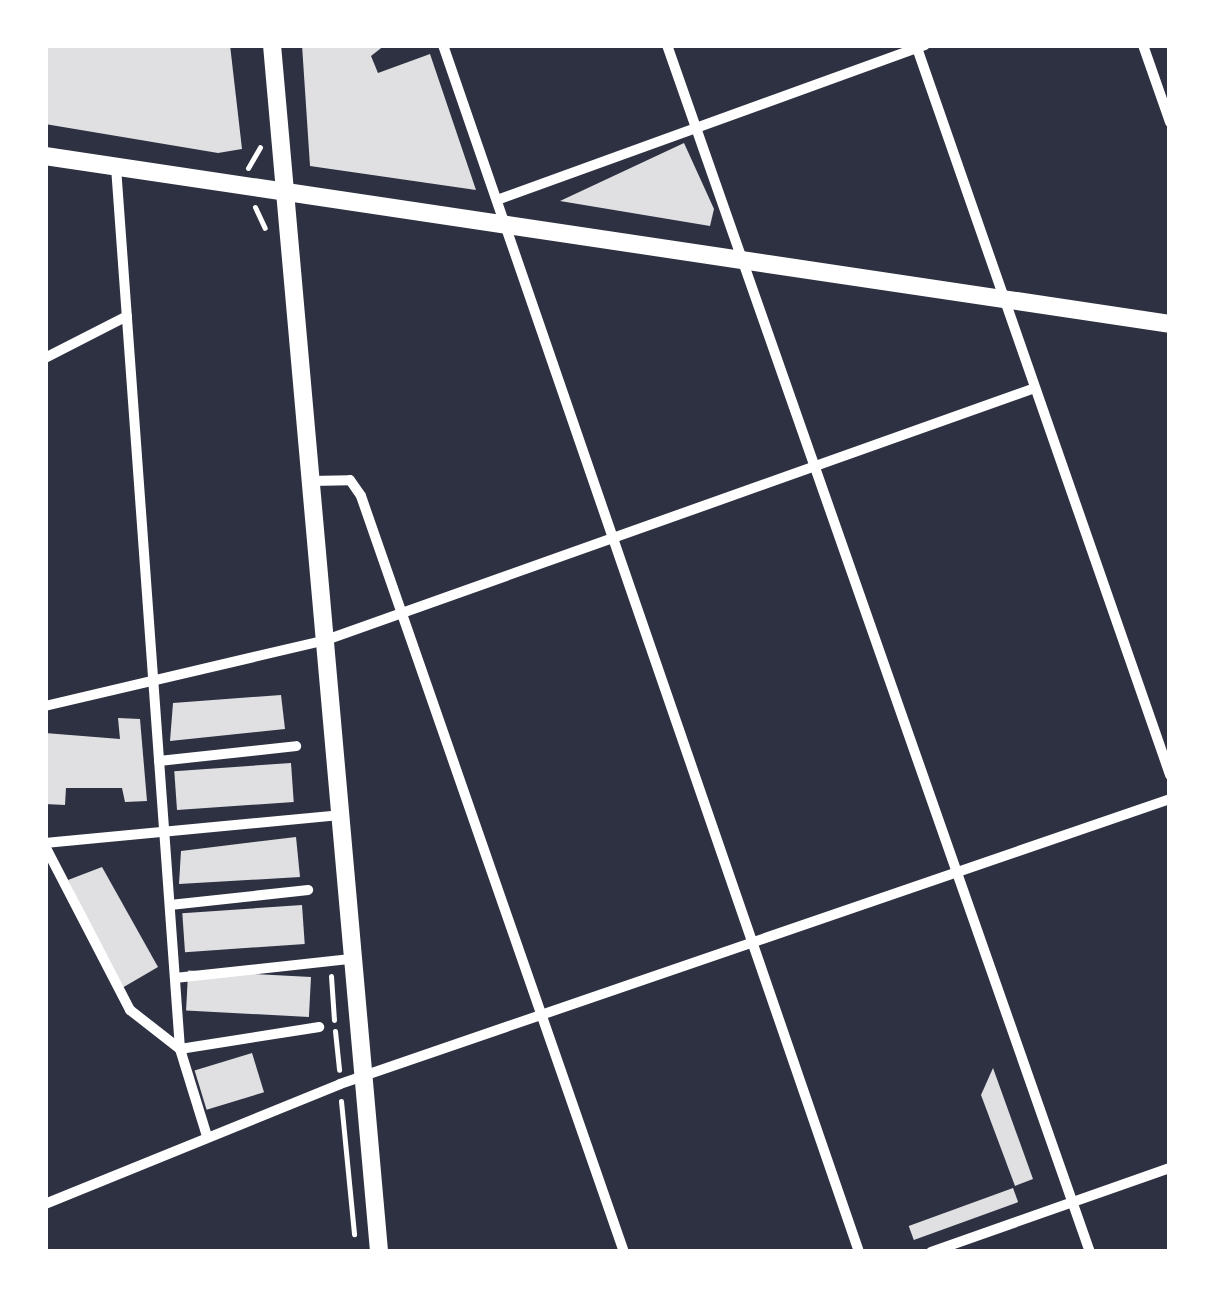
<!DOCTYPE html>
<html>
<head>
<meta charset="utf-8">
<style>
	body { margin:0 }
	#map { position:relative; width:1215px; height:1297px; overflow:hidden; background:#2d3142; font-family:"Noto Serif",serif }
	div>[style] { position:absolute }
	[style*='--x'] { left:calc(var(--x)*1px); top:calc(var(--y)*1px); width:calc(var(--w)*1px); rotate:calc(var(--a)*1deg) }
	.building>* { inset:0; background:#e0e0e3; transform-origin:0 0 }
	.path>* { height:5px; margin:-2.5px; padding:0 2.5px; transform-origin:2.5px; border-radius:2.5px; background:#fff }
	.minor>* { height:10px; margin:-5px; padding:0 5px; transform-origin:5px; border-radius:5px; background:#fff }
	.tertiary>* { height:18px; margin:-9px; padding:0 9px; transform-origin:9px; border-radius:9px; background:#fff }
	span { translate:-50% -50%; white-space:nowrap; text-align:center; line-height:1.15; -webkit-text-stroke:10px #fff; paint-order:stroke }
	.frame { position:absolute; inset:0; border:48px solid #fff; pointer-events:none }
</style>
</head>
<body>
<div id="map">
	<div class="building">
		<div style="clip-path:polygon(45px 45px,230px 45px,242px 149px,218px 153px,45px 124px)"></div>
		<div style="clip-path:polygon(302px 45px,385px 45px,371px 56px,378px 73px,430px 54px,476px 190px,310px 166px)"></div>
		<div style="clip-path:polygon(684px 143px,714px 209px,710px 226px,560px 201px)"></div>
		<div style="clip-path:polygon(281px 695px,285px 729px,170px 741px,173px 703px)"></div>
		<div style="clip-path:polygon(118px 718px,140px 719px,147px 801px,125px 802px,122px 788px,66px 788px,65px 805px,45px 804px,45px 733px,120px 739px)"></div>
		<div style="left:291px;top:763px;width:39px;height:117px;rotate:86deg"></div>
		<div style="clip-path:polygon(296px 837px,300px 877px,179px 884px,181px 851px)"></div>
		<div style="clip-path:polygon(102px 867px,158px 967px,122px 988px,68px 880px)"></div>
		<div style="left:302px;top:905px;width:39px;height:120px;rotate:86deg"></div>
		<div style="left:311px;top:977px;width:40px;height:123px;rotate:93deg"></div>
		<div style="left:252px;top:1053px;width:41px;height:60px;rotate:73deg"></div>
		<div style="clip-path:polygon(993px 1068px,1033px 1179px,1015px 1186px,981px 1095px)"></div>
		<div style="left:1013px;top:1188px;width:15px;height:111px;rotate:70deg"></div>
	</div>
	<div class="path">
		<div style="--x:248;--y:168;--w:24;--a:-60"></div>
		<div style="--x:255;--y:207;--w:23;--a:65"></div>
		<div style="--x:331;--y:976;--w:44;--a:86.1"></div>
		<div style="--x:335;--y:1031;--w:39;--a:84"></div>
		<div style="--x:341;--y:1101;--w:134;--a:84.4"></div>
	</div>
	<div class="minor">
		<div style="--x:443;--y:45;--w:1277;--a:70.98"></div>
		<div style="--x:667;--y:45;--w:1279;--a:70.69"></div>
		<div style="--x:916;--y:45;--w:773;--a:70.81"></div>
		<div style="--x:1143;--y:45;--w:82;--a:70.7"></div>
		<div style="--x:116;--y:167;--w:884;--a:85.85"></div>
		<div style="--x:180;--y:1049;--w:88;--a:72.8"></div>
		<div style="--x:497;--y:200;--w:455;--a:-19.9"></div>
		<div style="--x:45;--y:358;--w:92;--a:-27.1"></div>
		<div style="--x:311;--y:481;--w:39;--a:-1"></div>
		<div style="--x:350;--y:480;--w:19;--a:55"></div>
		<div style="--x:361;--y:496;--w:800;--a:70.82"></div>
		<div style="--x:45;--y:706;--w:289;--a:-13.2"></div>
		<div style="--x:326;--y:640;--w:752;--a:-19.57"></div>
		<div style="--x:159;--y:761;--w:138;--a:-6.2"></div>
		<div style="--x:45;--y:843;--w:296;--a:-5.4"></div>
		<div style="--x:45;--y:846;--w:185;--a:62.6"></div>
		<div style="--x:130;--y:1010;--w:63;--a:38"></div>
		<div style="--x:180;--y:1049;--w:141;--a:-9"></div>
		<div style="--x:170;--y:905;--w:139;--a:-6.2"></div>
		<div style="--x:175;--y:978;--w:177;--a:-6.2"></div>
		<div style="--x:45;--y:1204;--w:318;--a:-22.1"></div>
		<div style="--x:340;--y:1084;--w:878;--a:-18.95"></div>
		<div style="--x:931;--y:1252;--w:253;--a:-19.4"></div>
	</div>
	<div class="tertiary">
		<div style="--x:272;--y:45;--w:1212;--a:84.93"></div>
		<div style="--x:45;--y:156;--w:1137;--a:8.49"></div>
	</div>
	<div class="frame"></div>
</div>
</body>
</html>
